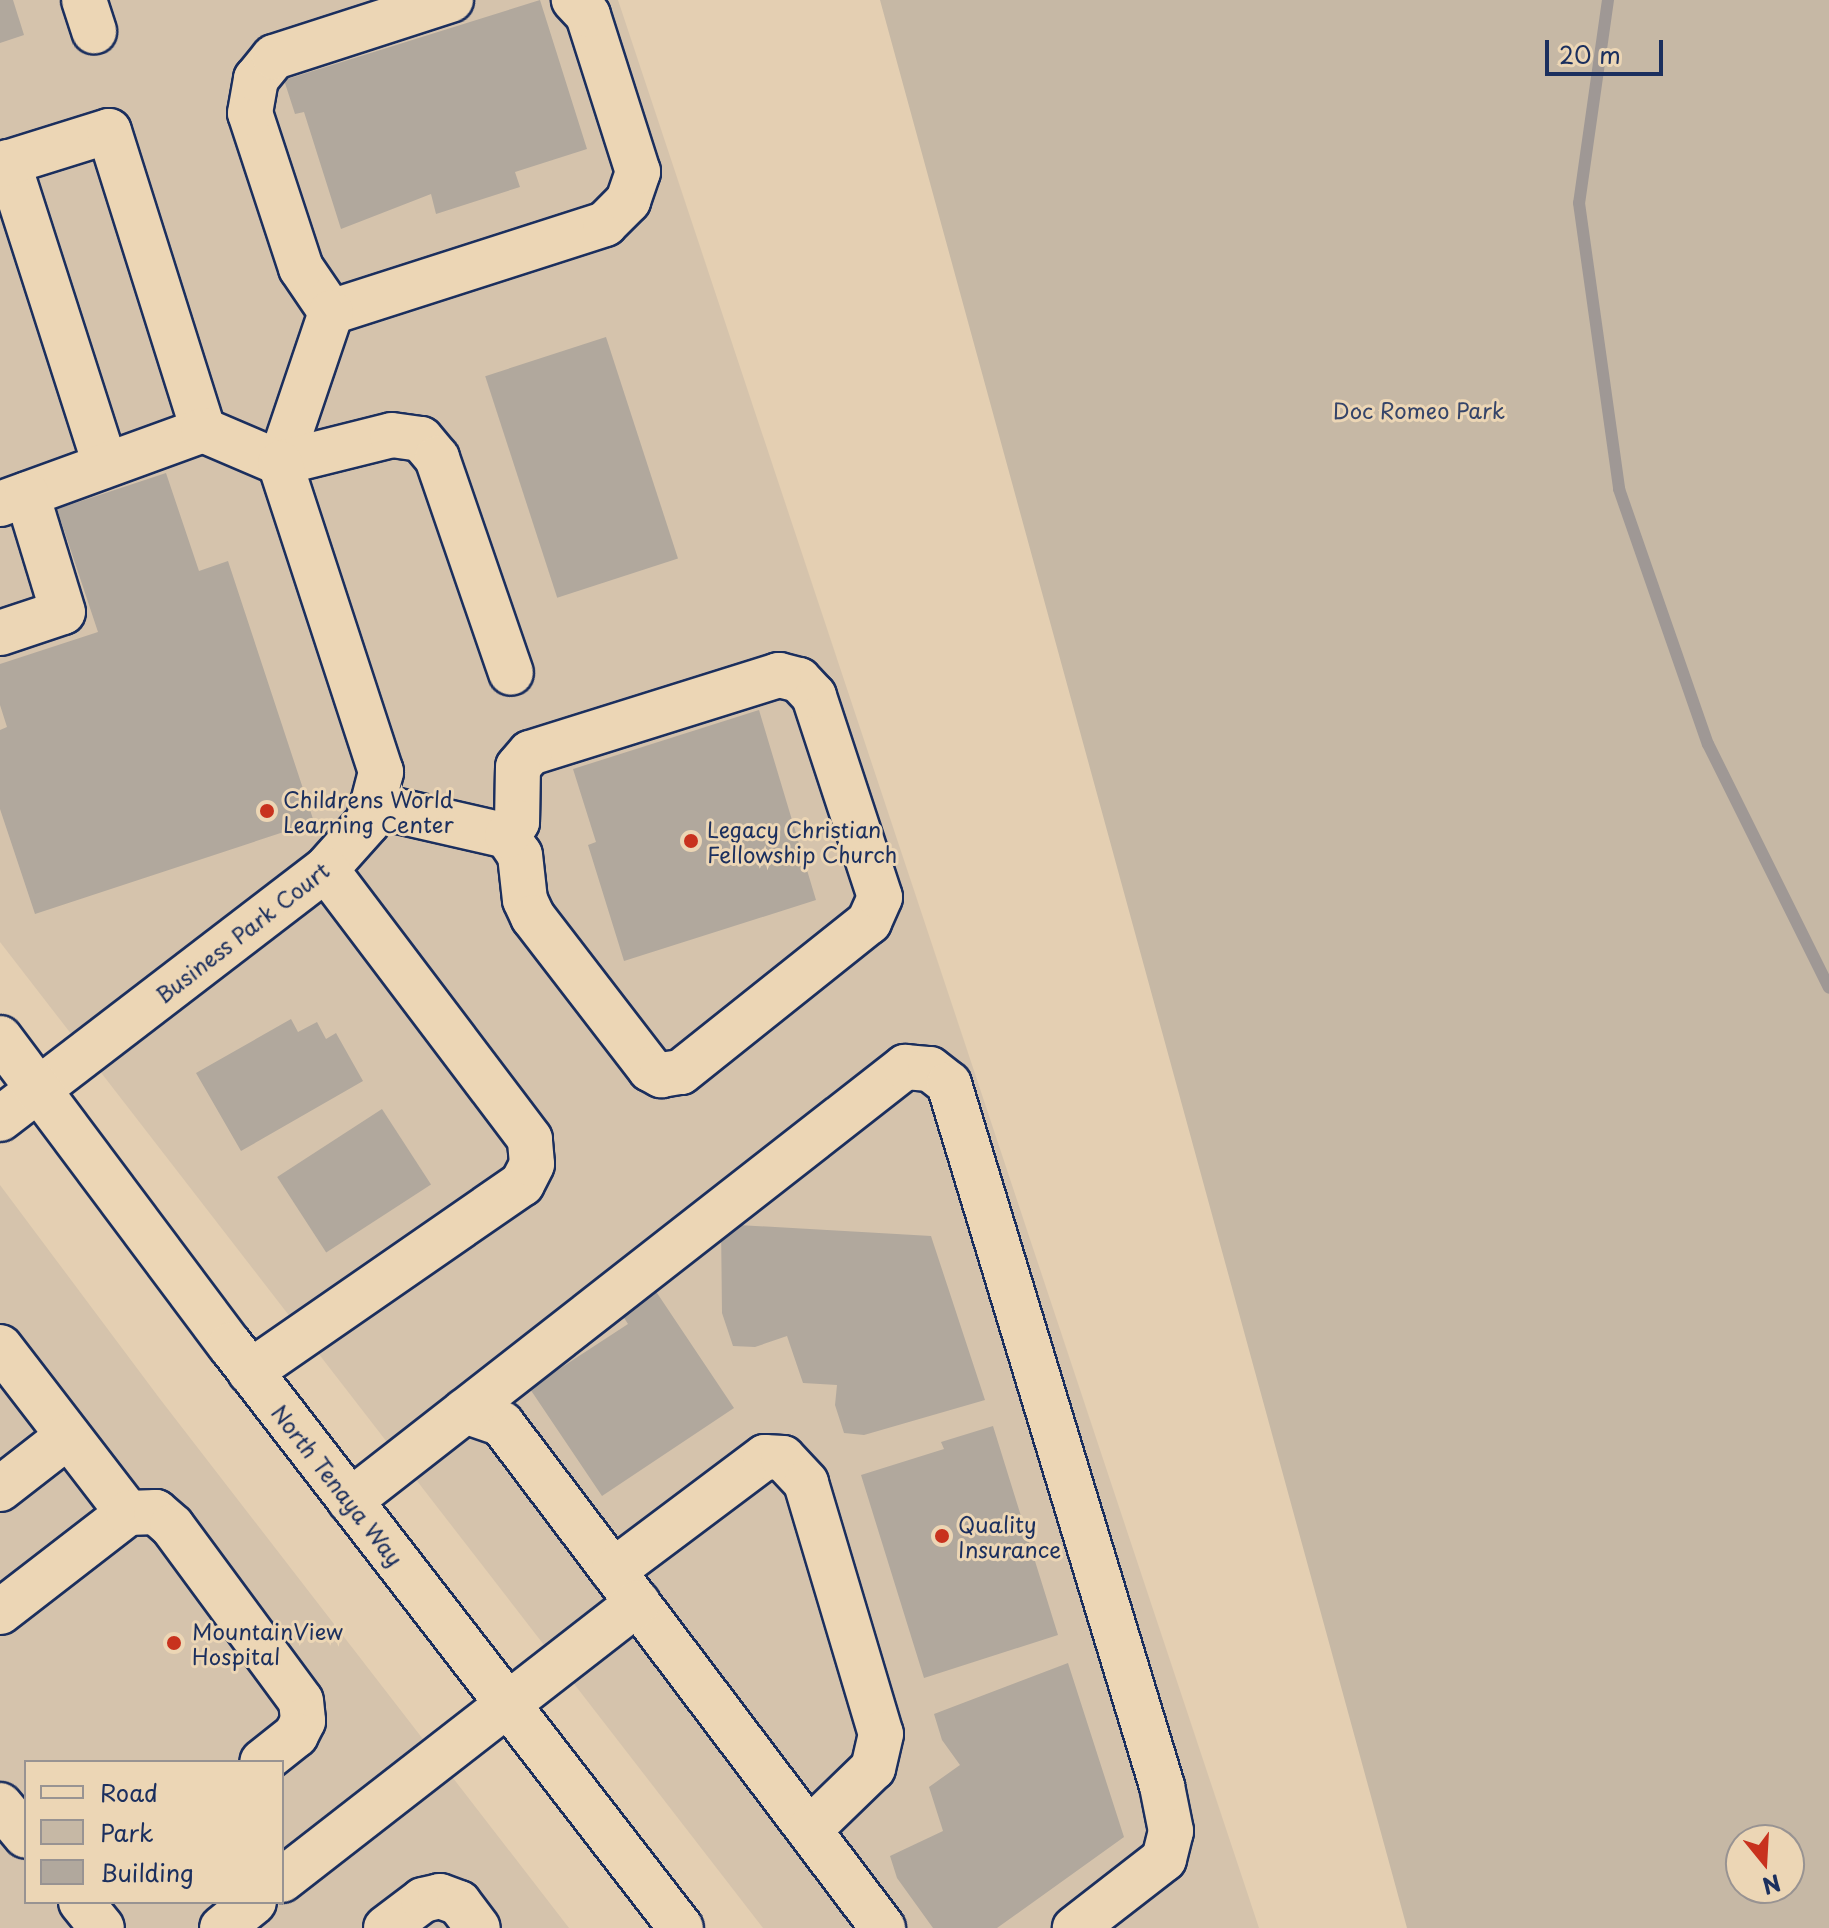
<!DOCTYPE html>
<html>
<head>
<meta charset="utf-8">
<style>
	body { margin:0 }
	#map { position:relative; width:1829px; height:1928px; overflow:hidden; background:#e4cfb2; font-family:"Playpen Sans",sans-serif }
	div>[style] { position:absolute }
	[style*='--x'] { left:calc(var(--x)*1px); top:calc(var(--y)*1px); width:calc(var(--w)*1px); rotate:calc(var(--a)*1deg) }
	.built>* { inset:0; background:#d5c3ac }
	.green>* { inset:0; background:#c6b8a5 }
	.stream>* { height:12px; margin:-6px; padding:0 6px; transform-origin:6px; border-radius:6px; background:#9f9895 }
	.building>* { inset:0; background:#b1a89d; transform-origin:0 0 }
	.roads { filter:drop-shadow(2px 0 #1b2f5e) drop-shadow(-2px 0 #1b2f5e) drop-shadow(0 2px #1b2f5e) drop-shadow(0 -2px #1b2f5e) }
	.minor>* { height:44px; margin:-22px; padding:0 22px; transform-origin:22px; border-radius:22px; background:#ecd6b5 }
	.major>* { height:44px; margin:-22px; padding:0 22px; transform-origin:22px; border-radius:22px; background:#ecd6b5 }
	.dots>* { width:22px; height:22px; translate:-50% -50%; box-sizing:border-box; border:4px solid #ecd6b5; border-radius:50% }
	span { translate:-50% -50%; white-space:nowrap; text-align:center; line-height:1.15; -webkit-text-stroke:6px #ecd6b5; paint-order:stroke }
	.park-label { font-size:22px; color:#354469 }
	.poi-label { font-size:22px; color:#1b2f5e }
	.left { translate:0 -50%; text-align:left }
	.street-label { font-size:22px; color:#1b2f5e }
	.legend { position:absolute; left:24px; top:1760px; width:260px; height:144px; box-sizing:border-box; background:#ecd6b5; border:2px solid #989392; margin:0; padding:10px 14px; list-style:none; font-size:24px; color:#1b2f5e }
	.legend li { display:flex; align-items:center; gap:16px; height:40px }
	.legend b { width:40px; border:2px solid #989392 }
	.north { position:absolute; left:1725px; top:1824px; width:80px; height:80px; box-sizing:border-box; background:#ecd6b5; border:2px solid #989392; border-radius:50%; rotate:162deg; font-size:22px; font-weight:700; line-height:32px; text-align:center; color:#1b2f5e }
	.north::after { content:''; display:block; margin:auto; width:28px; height:36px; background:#c8321e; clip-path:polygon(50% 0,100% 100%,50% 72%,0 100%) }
	.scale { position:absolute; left:1545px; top:40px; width:118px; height:36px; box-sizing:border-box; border:4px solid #1b2f5e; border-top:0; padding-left:10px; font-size:24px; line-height:28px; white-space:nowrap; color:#1b2f5e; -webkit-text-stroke:6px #ecd6b5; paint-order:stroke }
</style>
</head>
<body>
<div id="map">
	<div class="built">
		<div style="clip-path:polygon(0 0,618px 0,1259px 1928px,763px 1928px,0 942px)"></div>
		<div style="clip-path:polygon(evenodd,0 1185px,160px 1399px,569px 1928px,0 1928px,0 1185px,26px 1762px,282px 1762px,282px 1902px,26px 1902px,26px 1762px)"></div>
	</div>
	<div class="green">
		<div style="clip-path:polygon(evenodd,880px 0,1829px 0,1829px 1928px,1407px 1928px,880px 0,1789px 1840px,1789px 1888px,1741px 1888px,1741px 1840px,1789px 1840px)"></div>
	</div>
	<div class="stream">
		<div style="--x:1608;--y:0;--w:205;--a:98.1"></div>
		<div style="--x:1579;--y:203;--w:289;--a:82"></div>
		<div style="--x:1619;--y:489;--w:270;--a:70.8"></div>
		<div style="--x:1708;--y:744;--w:272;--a:63.6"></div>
	</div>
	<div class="building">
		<div style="clip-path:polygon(0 0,13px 0,24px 35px,0 43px)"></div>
		<div style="clip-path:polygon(540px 0,587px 149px,515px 172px,520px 187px,436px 214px,431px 194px,341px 229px,304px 112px,295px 114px,284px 80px)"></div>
		<div style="left:606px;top:337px;width:233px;height:127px;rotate:72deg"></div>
		<div style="clip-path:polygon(166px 473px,199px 571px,228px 561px,314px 822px,35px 914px,0 809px,0 730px,7px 727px,0 705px,0 664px,98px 632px,57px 509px)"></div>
		<div style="clip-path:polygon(759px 710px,816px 900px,624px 961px,588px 845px,596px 842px,573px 769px)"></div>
		<div style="clip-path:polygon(291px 1019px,298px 1032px,317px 1022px,326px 1039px,336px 1033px,363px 1081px,241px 1151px,196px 1073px)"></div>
		<div style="left:382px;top:1109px;width:90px;height:125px;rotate:57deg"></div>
		<div style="clip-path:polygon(721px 1224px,931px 1236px,985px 1400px,864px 1435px,844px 1433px,835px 1405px,837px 1385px,803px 1383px,787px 1336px,755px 1347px,733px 1346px,722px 1313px)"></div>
		<div style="clip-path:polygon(653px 1287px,734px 1408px,602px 1496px,526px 1383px,553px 1365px,556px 1371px,628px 1324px,619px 1310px)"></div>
		<div style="clip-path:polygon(993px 1426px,1058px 1635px,924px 1678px,861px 1475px,944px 1449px,941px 1442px)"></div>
		<div style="clip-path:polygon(1068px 1663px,1124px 1837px,997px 1928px,933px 1928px,897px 1878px,890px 1856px,943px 1831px,929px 1787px,960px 1765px,942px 1740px,934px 1714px)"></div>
	</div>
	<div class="roads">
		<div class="minor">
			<div style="--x:84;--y:0;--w:33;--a:72"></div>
			<div style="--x:8;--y:162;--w:318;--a:72.2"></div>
			<div style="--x:0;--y:165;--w:114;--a:-17.3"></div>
			<div style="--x:109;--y:131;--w:313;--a:72.5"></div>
			<div style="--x:331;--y:312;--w:288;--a:-17.8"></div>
			<div style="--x:605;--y:224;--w:33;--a:-45"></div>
			<div style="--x:628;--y:201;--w:31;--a:-71"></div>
			<div style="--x:638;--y:172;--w:165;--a:-107.7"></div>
			<div style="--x:588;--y:15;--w:21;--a:-133"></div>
			<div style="--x:331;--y:312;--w:53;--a:-124.3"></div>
			<div style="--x:301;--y:268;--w:163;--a:-108.2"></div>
			<div style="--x:250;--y:113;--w:35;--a:-80"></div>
			<div style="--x:256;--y:79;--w:28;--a:-51"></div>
			<div style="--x:274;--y:57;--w:186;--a:-17.9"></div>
			<div style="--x:280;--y:463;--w:159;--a:-71.3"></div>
			<div style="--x:0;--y:504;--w:216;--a:-20"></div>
			<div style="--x:203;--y:430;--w:84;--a:23.2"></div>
			<div style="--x:280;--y:463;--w:115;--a:-14"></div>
			<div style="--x:392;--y:435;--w:29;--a:8"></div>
			<div style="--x:421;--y:439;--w:25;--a:50"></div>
			<div style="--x:437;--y:458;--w:227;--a:71"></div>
			<div style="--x:0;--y:633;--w:66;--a:-18.4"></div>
			<div style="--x:63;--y:612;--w:123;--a:-107"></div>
			<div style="--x:372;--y:805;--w:139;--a:12.9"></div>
			<div style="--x:507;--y:836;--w:23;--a:56"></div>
			<div style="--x:520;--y:855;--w:45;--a:83.7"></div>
			<div style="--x:525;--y:900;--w:19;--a:65"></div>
			<div style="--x:533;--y:917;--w:192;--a:52.4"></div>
			<div style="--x:650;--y:1069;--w:13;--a:29"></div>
			<div style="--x:661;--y:1075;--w:20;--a:-9"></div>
			<div style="--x:681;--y:1072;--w:241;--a:-38.6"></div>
			<div style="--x:869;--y:922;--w:27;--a:-66"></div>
			<div style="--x:880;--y:897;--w:212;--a:-108.2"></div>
			<div style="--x:814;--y:696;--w:22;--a:-133"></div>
			<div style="--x:799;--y:680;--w:21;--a:-166"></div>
			<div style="--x:779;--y:675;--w:261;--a:162.6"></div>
			<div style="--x:530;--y:753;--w:18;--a:131"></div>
			<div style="--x:518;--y:767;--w:55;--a:91"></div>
			<div style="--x:517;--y:822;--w:17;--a:126"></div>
			<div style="--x:0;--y:1119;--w:411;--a:-37.5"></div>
			<div style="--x:326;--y:869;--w:63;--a:-48.2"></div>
			<div style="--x:368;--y:822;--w:52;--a:-75.4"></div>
			<div style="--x:381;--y:772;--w:325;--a:-108.1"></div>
			<div style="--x:0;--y:1347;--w:210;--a:52.4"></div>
			<div style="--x:250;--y:1372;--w:331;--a:-34.7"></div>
			<div style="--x:522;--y:1184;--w:22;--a:-63"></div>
			<div style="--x:532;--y:1164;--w:25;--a:-95"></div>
			<div style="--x:530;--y:1139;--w:338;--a:-127.1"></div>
			<div style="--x:465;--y:1411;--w:39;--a:19"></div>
			<div style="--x:502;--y:1424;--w:632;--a:52.91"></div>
			<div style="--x:0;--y:1489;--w:86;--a:-37.9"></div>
			<div style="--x:350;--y:1501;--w:705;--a:-38.02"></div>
			<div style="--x:905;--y:1067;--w:25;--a:5"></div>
			<div style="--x:930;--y:1069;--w:24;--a:38"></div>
			<div style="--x:949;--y:1084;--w:734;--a:73.12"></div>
			<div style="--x:1162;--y:1786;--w:46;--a:78.7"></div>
			<div style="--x:1171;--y:1831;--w:29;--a:104"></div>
			<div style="--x:1164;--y:1859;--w:113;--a:142.2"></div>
			<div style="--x:613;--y:1571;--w:190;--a:-36.9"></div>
			<div style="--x:765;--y:1457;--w:18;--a:3"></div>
			<div style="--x:783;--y:1458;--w:34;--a:47"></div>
			<div style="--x:806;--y:1483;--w:262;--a:73.4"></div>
			<div style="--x:881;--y:1734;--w:35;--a:103"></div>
			<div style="--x:873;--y:1768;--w:89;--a:135.9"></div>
			<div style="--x:0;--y:1612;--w:162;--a:-37.7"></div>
			<div style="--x:128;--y:1513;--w:28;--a:-2"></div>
			<div style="--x:156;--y:1512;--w:21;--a:41"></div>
			<div style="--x:172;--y:1526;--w:217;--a:53.6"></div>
			<div style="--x:301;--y:1701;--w:20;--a:84"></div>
			<div style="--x:303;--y:1721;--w:16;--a:117"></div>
			<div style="--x:296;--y:1735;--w:43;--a:141.5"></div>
			<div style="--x:0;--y:1805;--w:40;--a:50"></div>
			<div style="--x:282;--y:1880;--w:451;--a:-37.9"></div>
			<div style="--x:81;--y:1902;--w:33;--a:51"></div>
			<div style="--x:222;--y:1928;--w:41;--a:-39.1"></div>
			<div style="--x:386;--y:1928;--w:46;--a:-37.1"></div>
			<div style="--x:423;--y:1900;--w:17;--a:-13"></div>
			<div style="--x:440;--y:1896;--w:20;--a:20"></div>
			<div style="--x:459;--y:1903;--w:31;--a:53"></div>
		</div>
		<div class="major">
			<div style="--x:0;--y:1038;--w:384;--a:53.2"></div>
			<div style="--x:230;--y:1345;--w:737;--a:52.28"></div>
		</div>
	</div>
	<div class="dots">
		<div style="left:267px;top:811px;background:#c8321e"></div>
		<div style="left:691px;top:841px;background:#c8321e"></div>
		<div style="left:942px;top:1536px;background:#c8321e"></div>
		<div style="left:174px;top:1643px;background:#c8321e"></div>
	</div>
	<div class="park-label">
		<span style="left:1419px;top:410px">Doc Romeo Park</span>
	</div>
	<div class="poi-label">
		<span class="left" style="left:283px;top:811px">Childrens World<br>Learning Center</span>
		<span class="left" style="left:707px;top:841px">Legacy Christian<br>Fellowship Church</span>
		<span class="left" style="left:958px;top:1536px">Quality<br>Insurance</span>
		<span class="left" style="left:192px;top:1643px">MountainView<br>Hospital</span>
	</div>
	<div class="street-label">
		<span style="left:242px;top:932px;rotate:-38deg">Business Park Court</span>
		<span style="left:338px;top:1485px;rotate:52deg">North Tenaya Way</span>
	</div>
	<ul class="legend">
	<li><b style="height:10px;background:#ecd6b5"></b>Road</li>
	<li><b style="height:22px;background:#c6b8a5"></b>Park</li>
	<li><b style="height:22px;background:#b1a89d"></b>Building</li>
	</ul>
	<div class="north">N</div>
	<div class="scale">20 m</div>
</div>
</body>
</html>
